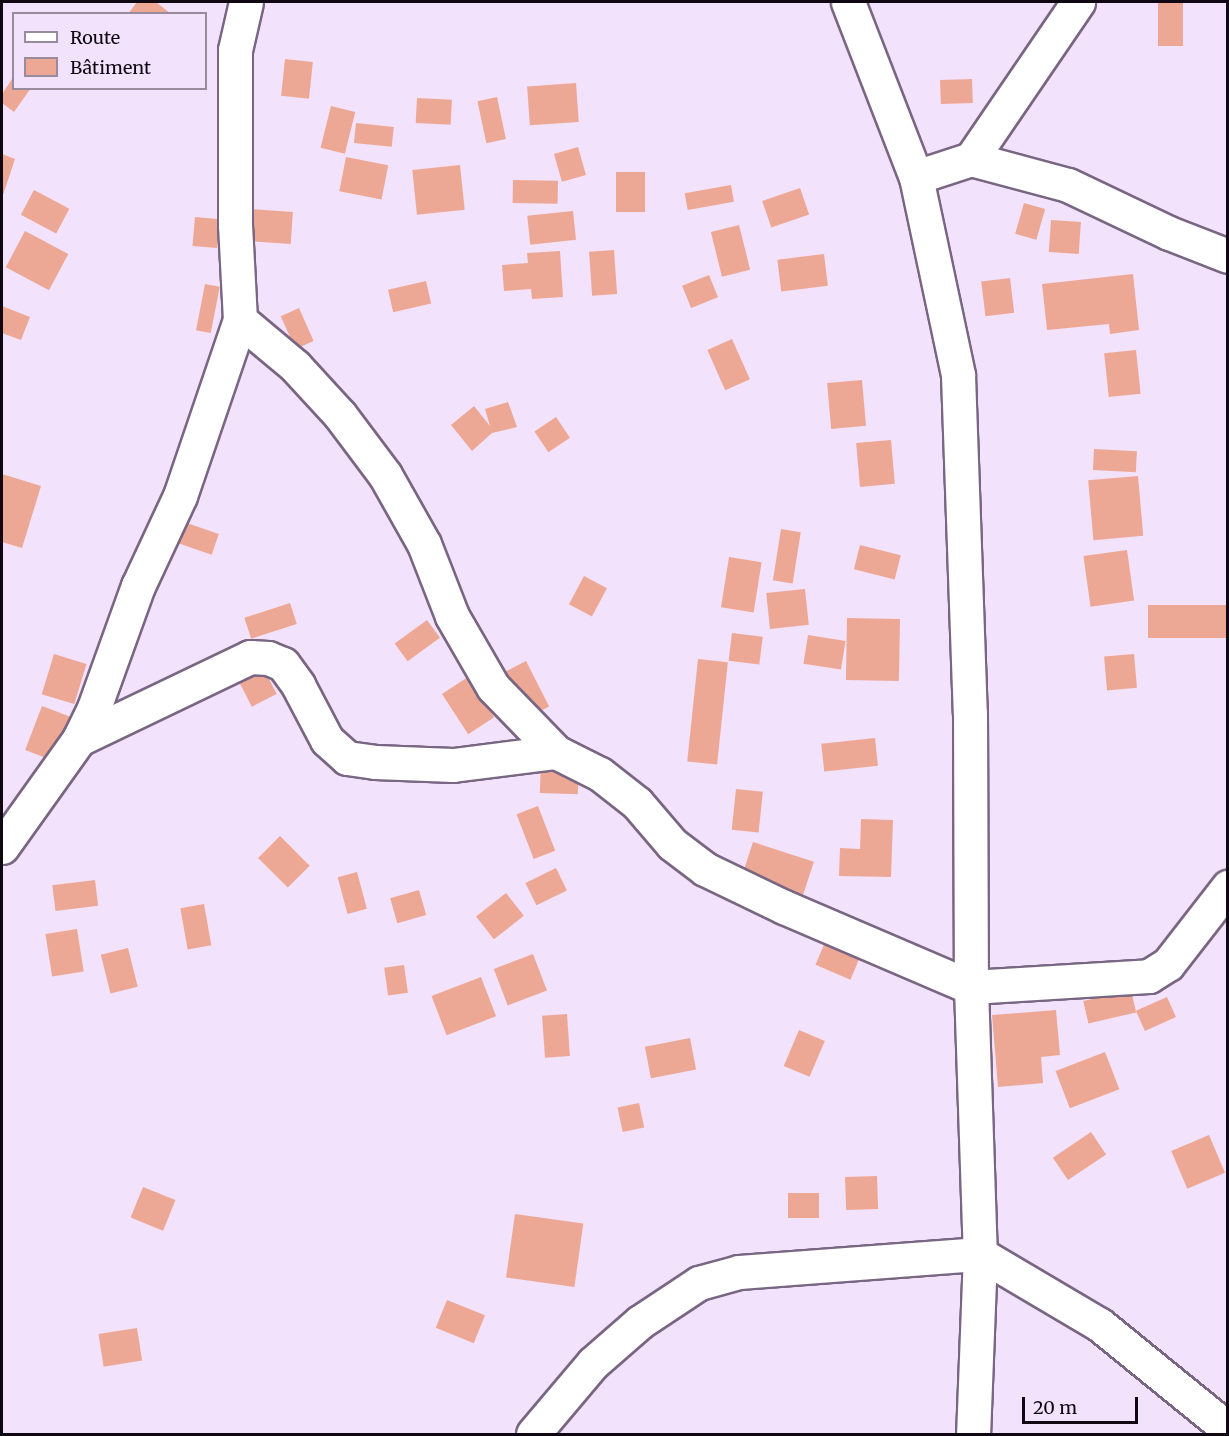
<!DOCTYPE html>
<html>
<head>
<meta charset="utf-8">
<style>
	body { margin:0 }
	#map { position:relative; width:1229px; height:1436px; overflow:hidden; background:#f3e2fb; font-family:Merriweather,serif }
	div>[style] { position:absolute }
	[style*='--x'] { left:calc(var(--x)*1px); top:calc(var(--y)*1px); width:calc(var(--w)*1px); rotate:calc(var(--a)*1deg) }
	.building>* { inset:0; background:#eda895; transform-origin:0 0 }
	.roads { filter:drop-shadow(2px 0 #796682) drop-shadow(-2px 0 #796682) drop-shadow(0 2px #796682) drop-shadow(0 -2px #796682) }
	.minor>* { height:33px; margin:-16.5px; padding:0 16.5px; transform-origin:16.5px; border-radius:16.5px; background:#fff }
	span { translate:-50% -50%; white-space:nowrap; text-align:center; line-height:1.15; -webkit-text-stroke:4.5px #f3e2fb; paint-order:stroke }
	.frame { position:absolute; inset:0; border:3px solid #0f0813; pointer-events:none }
	.legend { position:absolute; left:12px; top:12px; width:195px; height:78px; box-sizing:border-box; background:#f3e2fb; border:2px solid #988b9e; margin:0; padding:8px 10px; list-style:none; font-size:18px; color:#0f0813 }
	.legend li { display:flex; align-items:center; gap:12px; height:30px }
	.legend b { width:30px; border:2px solid #988b9e }
	.scale { position:absolute; left:1022px; top:1397px; width:116px; height:27px; box-sizing:border-box; border:3px solid #0f0813; border-top:0; padding-left:8px; font-size:18px; line-height:21px; white-space:nowrap; color:#0f0813; -webkit-text-stroke:4px #f3e2fb; paint-order:stroke }
</style>
</head>
<body>
<div id="map">
	<div class="building">
		<div style="clip-path:polygon(137px 2px,156px 2px,171px 14px,128px 14px)"></div>
		<div style="left:1158px;top:2px;width:25px;height:44px"></div>
		<div style="left:285px;top:59px;width:28px;height:37px;rotate:6deg"></div>
		<div style="clip-path:polygon(14px 76px,14px 88px,31px 88px,14px 112px,2px 103px,2px 94px)"></div>
		<div style="left:972px;top:79px;width:24px;height:32px;rotate:88deg"></div>
		<div style="left:576px;top:83px;width:39px;height:49px;rotate:86deg"></div>
		<div style="left:497px;top:97px;width:43px;height:20px;rotate:78deg"></div>
		<div style="left:417px;top:98px;width:35px;height:25px;rotate:3deg"></div>
		<div style="left:331px;top:106px;width:25px;height:43px;rotate:14deg"></div>
		<div style="left:356px;top:123px;width:38px;height:20px;rotate:6deg"></div>
		<div style="left:578px;top:147px;width:29px;height:25px;rotate:74deg"></div>
		<div style="clip-path:polygon(2px 154px,15px 159px,2px 198px)"></div>
		<div style="left:346px;top:157px;width:43px;height:35px;rotate:11deg"></div>
		<div style="left:460px;top:165px;width:45px;height:48px;rotate:84deg"></div>
		<div style="left:616px;top:172px;width:29px;height:40px"></div>
		<div style="left:513px;top:180px;width:45px;height:23px;rotate:1deg"></div>
		<div style="left:731px;top:185px;width:17px;height:47px;rotate:80deg"></div>
		<div style="left:800px;top:188px;width:28px;height:40px;rotate:71deg"></div>
		<div style="left:34px;top:190px;width:40px;height:28px;rotate:28deg"></div>
		<div style="left:1024px;top:203px;width:22px;height:32px;rotate:16deg"></div>
		<div style="left:249px;top:209px;width:44px;height:32px;rotate:4deg"></div>
		<div style="left:573px;top:211px;width:29px;height:46px;rotate:84deg"></div>
		<div style="left:195px;top:217px;width:25px;height:29px;rotate:5deg"></div>
		<div style="left:1051px;top:220px;width:30px;height:32px;rotate:4deg"></div>
		<div style="left:739px;top:225px;width:46px;height:29px;rotate:76deg"></div>
		<div style="left:25px;top:231px;width:49px;height:41px;rotate:28deg"></div>
		<div style="left:614px;top:250px;width:44px;height:25px;rotate:86deg"></div>
		<div style="clip-path:polygon(560px 251px,563px 297px,532px 299px,531px 289px,504px 291px,502px 265px,528px 263px,527px 253px)"></div>
		<div style="left:824px;top:254px;width:32px;height:47px;rotate:83deg"></div>
		<div style="clip-path:polygon(1133px 274px,1139px 330px,1110px 334px,1109px 324px,1047px 330px,1042px 284px)"></div>
		<div style="left:709px;top:275px;width:24px;height:29px;rotate:68deg"></div>
		<div style="left:1010px;top:278px;width:35px;height:29px;rotate:83deg"></div>
		<div style="left:426px;top:281px;width:23px;height:39px;rotate:77deg"></div>
		<div style="left:205px;top:284px;width:15px;height:47px;rotate:11deg"></div>
		<div style="clip-path:polygon(2px 306px,30px 317px,21px 340px,2px 333px)"></div>
		<div style="left:299px;top:308px;width:36px;height:20px;rotate:66deg"></div>
		<div style="left:732px;top:339px;width:44px;height:27px;rotate:66deg"></div>
		<div style="left:1136px;top:350px;width:44px;height:32px;rotate:84deg"></div>
		<div style="left:862px;top:380px;width:46px;height:35px;rotate:85deg"></div>
		<div style="clip-path:polygon(508px 402px,517px 427px,492px 433px,472px 451px,451px 425px,474px 406px,490px 426px,485px 409px)"></div>
		<div style="left:556px;top:417px;width:25px;height:26px;rotate:56deg"></div>
		<div style="left:891px;top:440px;width:44px;height:35px;rotate:85deg"></div>
		<div style="left:1094px;top:449px;width:43px;height:21px;rotate:3deg"></div>
		<div style="clip-path:polygon(2px 474px,41px 486px,22px 548px,2px 542px)"></div>
		<div style="left:1138px;top:476px;width:60px;height:50px;rotate:85deg"></div>
		<div style="left:181px;top:521px;width:40px;height:22px;rotate:19deg"></div>
		<div style="left:781px;top:529px;width:20px;height:52px;rotate:9deg"></div>
		<div style="left:860px;top:545px;width:42px;height:25px;rotate:14deg"></div>
		<div style="left:1127px;top:550px;width:51px;height:44px;rotate:82deg"></div>
		<div style="left:729px;top:557px;width:33px;height:51px;rotate:9deg"></div>
		<div style="left:584px;top:576px;width:26px;height:32px;rotate:28deg"></div>
		<div style="left:805px;top:589px;width:36px;height:39px;rotate:84deg"></div>
		<div style="left:290px;top:603px;width:22px;height:48px;rotate:72deg"></div>
		<div style="left:1228px;top:605px;width:33px;height:80px;rotate:90deg"></div>
		<div style="left:847px;top:618px;width:53px;height:62px;rotate:1deg"></div>
		<div style="left:427px;top:620px;width:22px;height:40px;rotate:54deg"></div>
		<div style="left:732px;top:633px;width:31px;height:28px;rotate:7deg"></div>
		<div style="left:808px;top:635px;width:38px;height:29px;rotate:9deg"></div>
		<div style="left:54px;top:654px;width:34px;height:42px;rotate:17deg"></div>
		<div style="left:1134px;top:654px;width:34px;height:30px;rotate:85deg"></div>
		<div style="left:698px;top:659px;width:30px;height:103px;rotate:6deg"></div>
		<div style="left:526px;top:661px;width:51px;height:31px;rotate:63deg"></div>
		<div style="left:264px;top:669px;width:28px;height:28px;rotate:63deg"></div>
		<div style="left:468px;top:677px;width:48px;height:31px;rotate:57deg"></div>
		<div style="left:42px;top:706px;width:33px;height:47px;rotate:21deg"></div>
		<div style="left:875px;top:738px;width:28px;height:54px;rotate:84deg"></div>
		<div style="left:541px;top:760px;width:38px;height:33px;rotate:2deg"></div>
		<div style="left:736px;top:789px;width:27px;height:41px;rotate:6deg"></div>
		<div style="left:538px;top:806px;width:48px;height:23px;rotate:69deg"></div>
		<div style="clip-path:polygon(861px 819px,893px 820px,891px 877px,839px 876px,840px 848px,860px 849px)"></div>
		<div style="left:280px;top:836px;width:42px;height:31px;rotate:45deg"></div>
		<div style="left:753px;top:842px;width:64px;height:40px;rotate:18deg"></div>
		<div style="left:556px;top:868px;width:25px;height:34px;rotate:64deg"></div>
		<div style="left:357px;top:872px;width:38px;height:20px;rotate:75deg"></div>
		<div style="left:95px;top:880px;width:26px;height:43px;rotate:83deg"></div>
		<div style="left:419px;top:890px;width:26px;height:30px;rotate:74deg"></div>
		<div style="left:506px;top:893px;width:29px;height:38px;rotate:52deg"></div>
		<div style="left:204px;top:904px;width:42px;height:24px;rotate:80deg"></div>
		<div style="left:77px;top:929px;width:43px;height:32px;rotate:81deg"></div>
		<div style="left:826px;top:940px;width:38px;height:27px;rotate:23deg"></div>
		<div style="left:128px;top:948px;width:40px;height:28px;rotate:76deg"></div>
		<div style="left:533px;top:954px;width:39px;height:42px;rotate:69deg"></div>
		<div style="left:404px;top:965px;width:28px;height:20px;rotate:82deg"></div>
		<div style="left:481px;top:977px;width:42px;height:53px;rotate:69deg"></div>
		<div style="left:1131px;top:990px;width:23px;height:49px;rotate:77deg"></div>
		<div style="left:1167px;top:997px;width:22px;height:34px;rotate:66deg"></div>
		<div style="clip-path:polygon(1056px 1010px,1060px 1055px,1041px 1057px,1043px 1083px,998px 1087px,992px 1015px)"></div>
		<div style="left:567px;top:1014px;width:42px;height:25px;rotate:86deg"></div>
		<div style="left:799px;top:1030px;width:28px;height:39px;rotate:23deg"></div>
		<div style="left:690px;top:1038px;width:32px;height:46px;rotate:79deg"></div>
		<div style="left:1105px;top:1052px;width:40px;height:53px;rotate:69deg"></div>
		<div style="left:639px;top:1103px;width:25px;height:22px;rotate:78deg"></div>
		<div style="left:1091px;top:1132px;width:27px;height:46px;rotate:56deg"></div>
		<div style="left:1209px;top:1135px;width:41px;height:41px;rotate:67deg"></div>
		<div style="left:877px;top:1176px;width:33px;height:32px;rotate:88deg"></div>
		<div style="left:143px;top:1187px;width:35px;height:33px;rotate:22deg"></div>
		<div style="left:788px;top:1193px;width:31px;height:25px"></div>
		<div style="left:515px;top:1214px;width:69px;height:64px;rotate:8deg"></div>
		<div style="left:447px;top:1300px;width:41px;height:30px;rotate:22deg"></div>
		<div style="left:137px;top:1328px;width:33px;height:39px;rotate:81deg"></div>
	</div>
	<div class="roads">
		<div class="minor">
			<div style="--x:848;--y:2;--w:188;--a:68.8"></div>
			<div style="--x:916;--y:177;--w:202;--a:78"></div>
			<div style="--x:958;--y:375;--w:338;--a:88"></div>
			<div style="--x:970;--y:713;--w:274;--a:89.8"></div>
			<div style="--x:971;--y:987;--w:267;--a:88.1"></div>
			<div style="--x:980;--y:1254;--w:180;--a:92.2"></div>
			<div style="--x:971;--y:159;--w:190;--a:-55.7"></div>
			<div style="--x:916;--y:177;--w:58;--a:-18.1"></div>
			<div style="--x:971;--y:159;--w:100;--a:15"></div>
			<div style="--x:1068;--y:185;--w:112;--a:25.4"></div>
			<div style="--x:1169;--y:233;--w:63;--a:21.3"></div>
			<div style="--x:240;--y:320;--w:72;--a:39.9"></div>
			<div style="--x:295;--y:366;--w:67;--a:47.4"></div>
			<div style="--x:340;--y:415;--w:75;--a:53.1"></div>
			<div style="--x:385;--y:475;--w:79;--a:60.5"></div>
			<div style="--x:424;--y:544;--w:77;--a:68.7"></div>
			<div style="--x:452;--y:616;--w:82;--a:60"></div>
			<div style="--x:493;--y:687;--w:91;--a:45.9"></div>
			<div style="--x:556;--y:752;--w:49;--a:26.6"></div>
			<div style="--x:600;--y:774;--w:47;--a:38.1"></div>
			<div style="--x:637;--y:803;--w:54;--a:49.5"></div>
			<div style="--x:672;--y:844;--w:41;--a:37.1"></div>
			<div style="--x:705;--y:869;--w:88;--a:25.7"></div>
			<div style="--x:784;--y:907;--w:203;--a:23.2"></div>
			<div style="--x:971;--y:987;--w:178;--a:-3.5"></div>
			<div style="--x:1149;--y:976;--w:22;--a:-32"></div>
			<div style="--x:1168;--y:964;--w:98;--a:-52.1"></div>
			<div style="--x:79;--y:739;--w:190;--a:-25.6"></div>
			<div style="--x:250;--y:657;--w:18;--a:3"></div>
			<div style="--x:268;--y:658;--w:16;--a:22"></div>
			<div style="--x:283;--y:664;--w:26;--a:54"></div>
			<div style="--x:298;--y:685;--w:62;--a:62.2"></div>
			<div style="--x:327;--y:740;--w:27;--a:42"></div>
			<div style="--x:347;--y:758;--w:28;--a:8"></div>
			<div style="--x:375;--y:762;--w:78;--a:2.2"></div>
			<div style="--x:453;--y:765;--w:104;--a:-7.2"></div>
			<div style="--x:2;--y:847;--w:133;--a:-54.5"></div>
			<div style="--x:79;--y:739;--w:34;--a:-64"></div>
			<div style="--x:94;--y:708;--w:130;--a:-70.2"></div>
			<div style="--x:138;--y:586;--w:99;--a:-65"></div>
			<div style="--x:180;--y:496;--w:186;--a:-71.2"></div>
			<div style="--x:240;--y:320;--w:94;--a:-93"></div>
			<div style="--x:235;--y:226;--w:176;--a:-90"></div>
			<div style="--x:235;--y:50;--w:49;--a:-77.1"></div>
			<div style="--x:533;--y:1434;--w:93;--a:-49.8"></div>
			<div style="--x:593;--y:1363;--w:62;--a:-41.1"></div>
			<div style="--x:640;--y:1322;--w:71;--a:-33.5"></div>
			<div style="--x:699;--y:1283;--w:41;--a:-15.4"></div>
			<div style="--x:739;--y:1272;--w:242;--a:-4.3"></div>
			<div style="--x:980;--y:1254;--w:139;--a:30.6"></div>
			<div style="--x:1100;--y:1325;--w:165;--a:39.1"></div>
		</div>
	</div>
	<div class="frame"></div>
	<ul class="legend">
	<li><b style="height:8px;background:#fff"></b>Route</li>
	<li><b style="height:16px;background:#eda895"></b>Bâtiment</li>
	</ul>
	<div class="scale">20 m</div>
</div>
</body>
</html>
